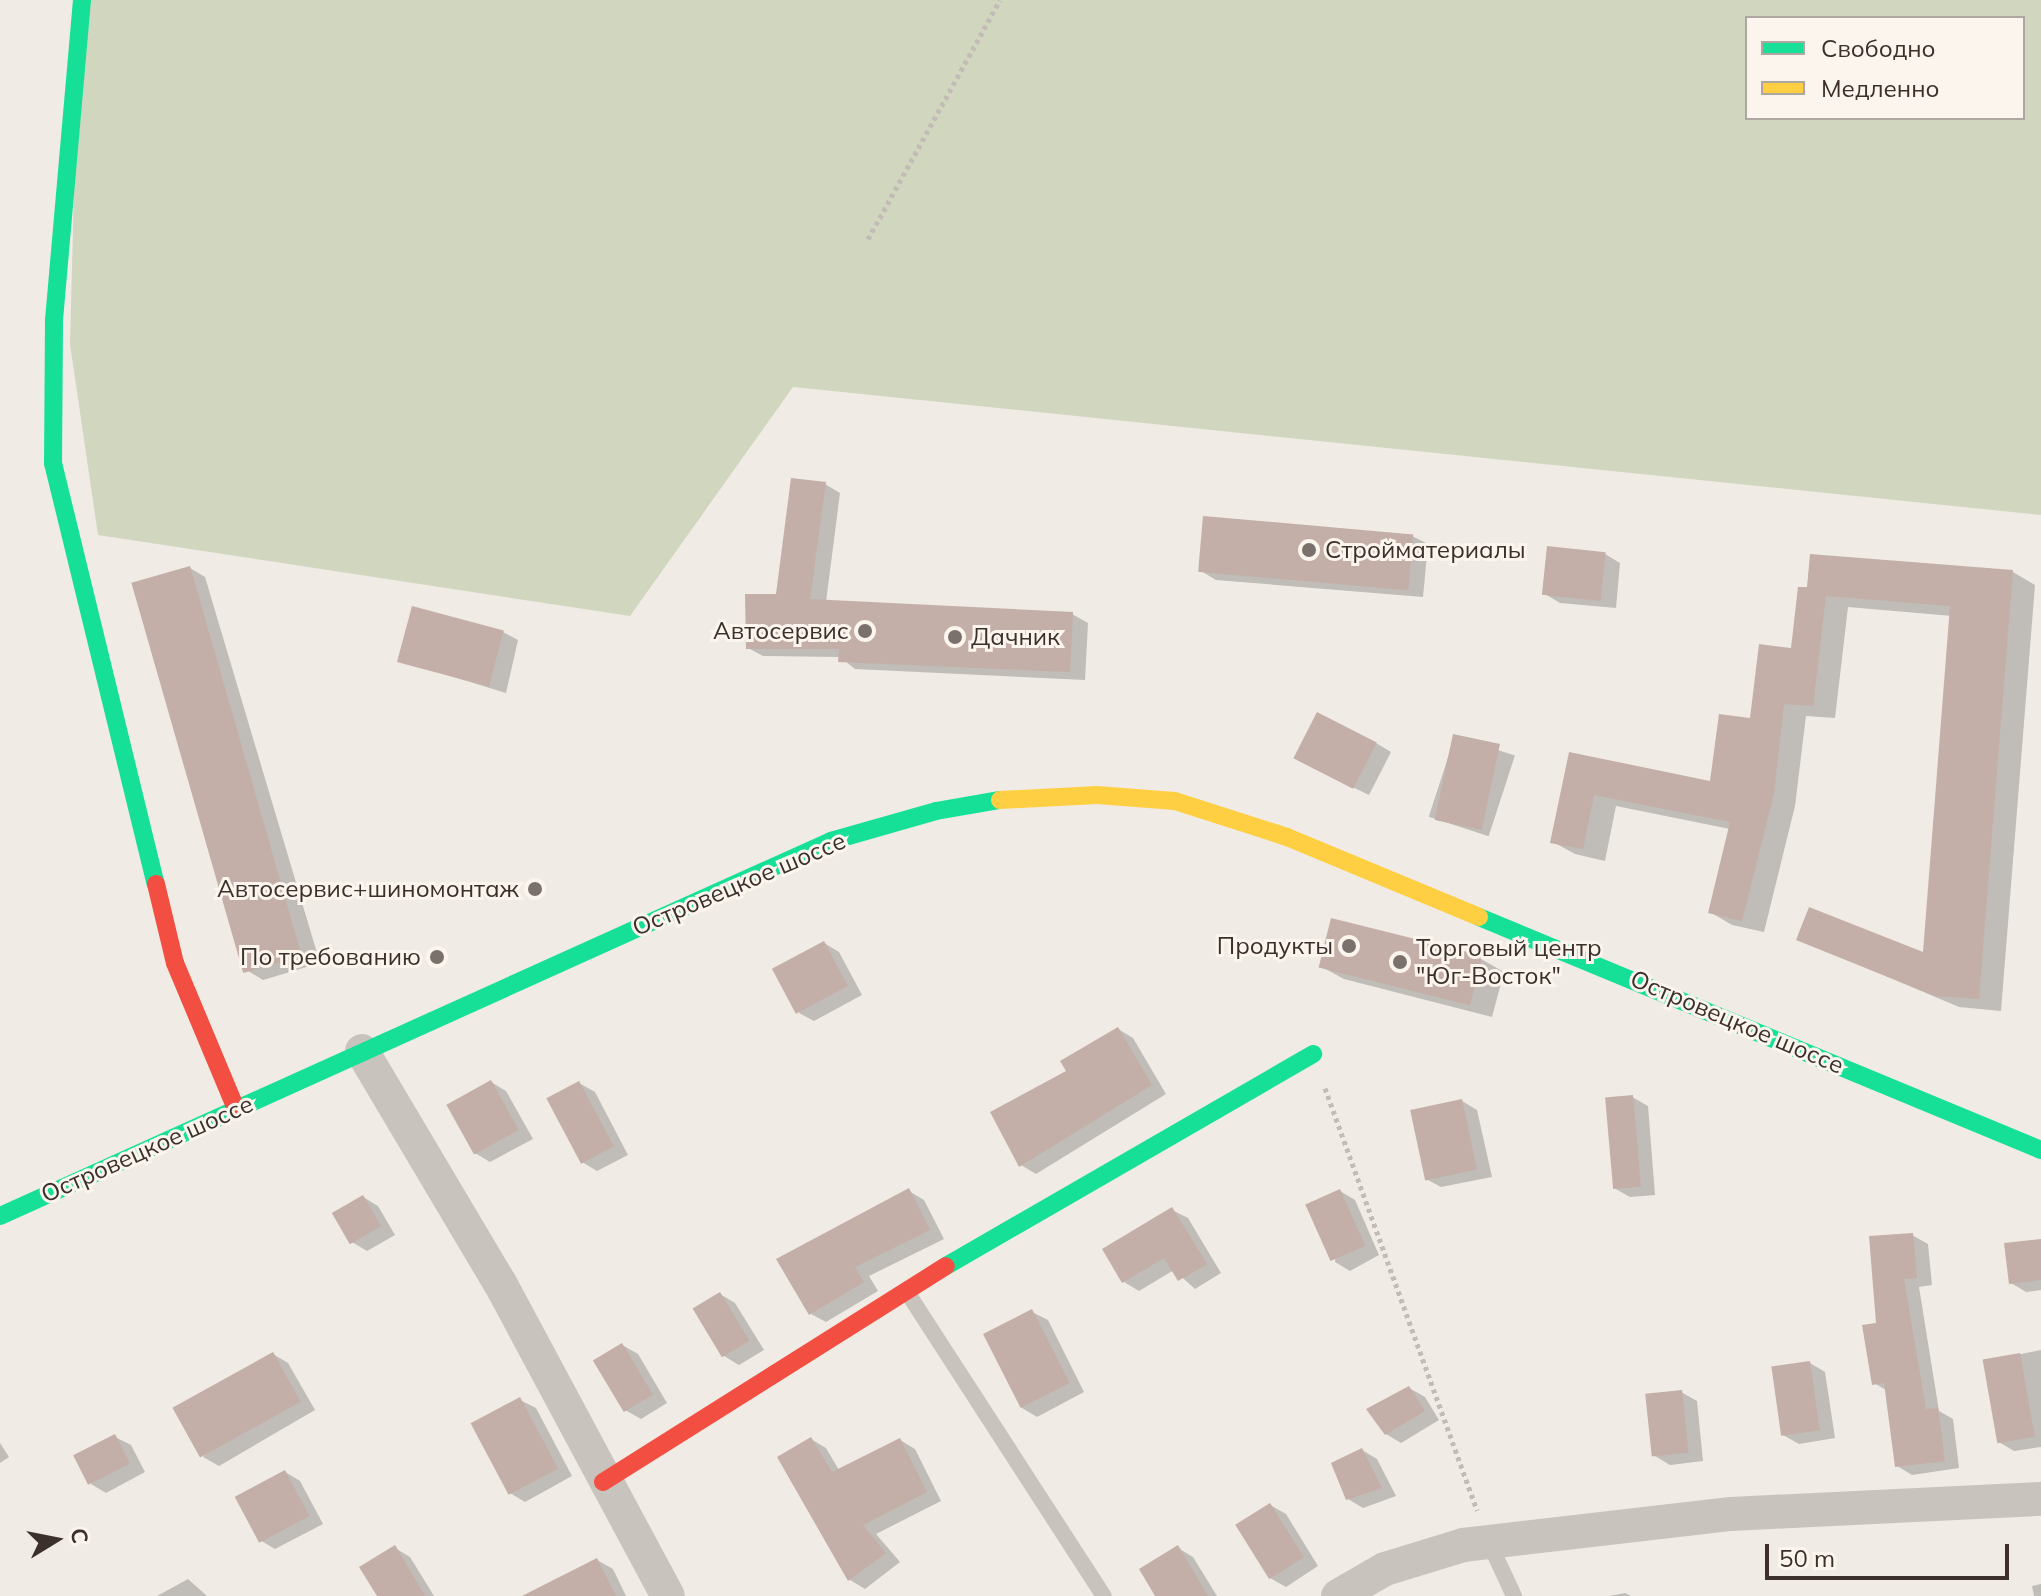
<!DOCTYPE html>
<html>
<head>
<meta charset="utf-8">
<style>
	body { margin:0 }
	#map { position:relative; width:2041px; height:1596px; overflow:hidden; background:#f0ebe5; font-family:Mulish,sans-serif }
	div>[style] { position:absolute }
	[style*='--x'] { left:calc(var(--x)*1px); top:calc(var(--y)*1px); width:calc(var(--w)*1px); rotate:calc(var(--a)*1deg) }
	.green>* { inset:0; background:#d1d6bf }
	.shadow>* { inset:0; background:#0003; transform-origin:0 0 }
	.building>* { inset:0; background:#c3afa7; transform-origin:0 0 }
	.path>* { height:5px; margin-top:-2.5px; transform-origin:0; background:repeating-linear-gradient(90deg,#c2bbb6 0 4px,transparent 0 8px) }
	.lane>* { height:16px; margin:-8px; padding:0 8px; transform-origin:8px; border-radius:8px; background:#c9c3be }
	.street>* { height:34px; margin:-17px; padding:0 17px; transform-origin:17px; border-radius:17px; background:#c9c3be }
	.fast>* { height:18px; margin:-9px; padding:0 9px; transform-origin:9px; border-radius:9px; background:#16e098 }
	.slow>* { height:18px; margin:-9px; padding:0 9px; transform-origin:9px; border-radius:9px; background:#ffcf43 }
	.jam>* { height:18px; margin:-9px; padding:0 9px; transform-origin:9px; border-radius:9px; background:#f24e42 }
	.dots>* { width:22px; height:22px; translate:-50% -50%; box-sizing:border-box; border:4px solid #fbf5ee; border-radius:50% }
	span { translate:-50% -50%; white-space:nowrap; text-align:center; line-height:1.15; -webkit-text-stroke:6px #fbf5ee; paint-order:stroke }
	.poi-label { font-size:24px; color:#3b302b }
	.left { translate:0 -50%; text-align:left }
	.right { translate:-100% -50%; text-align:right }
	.street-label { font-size:24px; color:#3b302b }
	.legend { position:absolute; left:1745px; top:16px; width:280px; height:104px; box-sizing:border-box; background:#fbf5ee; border:2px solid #aea6a0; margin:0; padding:10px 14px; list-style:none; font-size:24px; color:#3b302b }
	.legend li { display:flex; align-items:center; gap:16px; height:40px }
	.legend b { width:40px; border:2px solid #aea6a0 }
	.north { position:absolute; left:16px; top:1500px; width:80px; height:80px; -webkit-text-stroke:6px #fbf5ee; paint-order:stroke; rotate:80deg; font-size:22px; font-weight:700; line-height:32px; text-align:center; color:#3b302b }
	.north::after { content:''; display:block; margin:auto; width:28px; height:36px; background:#3b302b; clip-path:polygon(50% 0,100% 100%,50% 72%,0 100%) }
	.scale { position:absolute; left:1765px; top:1544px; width:244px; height:36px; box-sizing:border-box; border:4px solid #3b302b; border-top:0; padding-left:10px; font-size:24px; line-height:28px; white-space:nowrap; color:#3b302b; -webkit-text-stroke:6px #fbf5ee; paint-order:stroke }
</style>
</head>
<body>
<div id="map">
	<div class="green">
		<div style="clip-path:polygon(evenodd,79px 0,2041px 0,2041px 515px,793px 387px,630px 616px,98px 535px,70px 344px,79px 0,1747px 18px,2023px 18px,2023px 118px,1747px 118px,1747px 18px)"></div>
	</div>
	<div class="shadow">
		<div style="clip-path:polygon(825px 484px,840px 493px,826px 602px,1072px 614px,1088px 623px,1085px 680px,855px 669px,840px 657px,763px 656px,748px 648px,777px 596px)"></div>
		<div style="clip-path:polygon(1412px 536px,1428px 544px,1423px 597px,1216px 580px,1201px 571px)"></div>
		<div style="clip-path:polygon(1605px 554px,1620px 563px,1616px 608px,1560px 603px,1545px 594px)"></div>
		<div style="clip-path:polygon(190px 568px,205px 577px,320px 963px,263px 980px,248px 971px)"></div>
		<div style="clip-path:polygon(2013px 572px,2035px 585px,2001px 1011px,1959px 1007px,1798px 939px,1925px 955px,1952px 616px,1848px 607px,1835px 718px,1806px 716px,1795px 806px,1764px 932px,1732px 925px,1710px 912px,1730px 829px,1616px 806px,1605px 861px,1575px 854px,1553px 842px,1570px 754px,1712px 783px,1793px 651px,1800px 589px)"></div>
		<div style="clip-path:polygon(503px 632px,518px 640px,506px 693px,398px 660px)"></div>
		<div style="left:1455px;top:736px;width:63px;height:85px;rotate:18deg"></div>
		<div style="clip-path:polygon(1376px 743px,1391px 752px,1369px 795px,1311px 767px)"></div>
		<div style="clip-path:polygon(824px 943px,839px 952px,862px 995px,814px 1021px,799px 1013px)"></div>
		<div style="clip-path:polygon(1481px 959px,1504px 972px,1492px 1017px,1344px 979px,1320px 966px)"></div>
		<div style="clip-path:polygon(1118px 1029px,1133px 1038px,1166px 1094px,1036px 1174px,1021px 1165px,1069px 1072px)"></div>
		<div style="clip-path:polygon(491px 1082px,506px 1091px,533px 1139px,490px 1162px,475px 1153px)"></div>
		<div style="clip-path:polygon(579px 1083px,595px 1092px,628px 1155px,597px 1171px,582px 1162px)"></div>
		<div style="clip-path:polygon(1632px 1097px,1648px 1106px,1655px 1195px,1630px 1197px,1614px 1188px)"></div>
		<div style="clip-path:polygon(1462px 1101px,1477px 1110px,1492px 1177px,1441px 1187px,1426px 1179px)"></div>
		<div style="clip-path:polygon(909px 1191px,924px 1200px,944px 1239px,869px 1276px,878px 1291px,826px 1322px,811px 1314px)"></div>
		<div style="clip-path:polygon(1340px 1191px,1355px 1200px,1379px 1255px,1350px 1271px,1335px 1262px)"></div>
		<div style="clip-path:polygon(363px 1197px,378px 1206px,395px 1235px,367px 1251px,352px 1242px)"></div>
		<div style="clip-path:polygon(1172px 1210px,1188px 1218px,1221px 1273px,1195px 1289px,1174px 1270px,1139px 1291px,1124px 1282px)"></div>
		<div style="clip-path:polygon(1912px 1235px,1928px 1244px,1932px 1285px,1919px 1287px,1939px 1411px,1953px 1419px,1959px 1468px,1912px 1475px,1897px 1466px,1886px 1390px,1874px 1383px,1878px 1324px)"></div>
		<div style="clip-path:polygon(2041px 1241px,2041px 1290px,2026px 1292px,2011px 1283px)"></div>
		<div style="clip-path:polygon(720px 1294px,735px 1303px,764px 1350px,739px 1365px,724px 1356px)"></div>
		<div style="clip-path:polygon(1032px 1312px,1048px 1320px,1084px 1392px,1037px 1417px,1022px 1408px)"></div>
		<div style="clip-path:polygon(622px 1345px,638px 1354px,667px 1403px,641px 1419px,625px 1410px)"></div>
		<div style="clip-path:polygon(2041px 1350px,2041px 1447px,2014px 1451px,1999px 1442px,1985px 1361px)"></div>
		<div style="clip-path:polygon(273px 1354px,288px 1363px,315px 1410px,219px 1466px,203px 1457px)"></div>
		<div style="clip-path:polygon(1810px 1363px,1825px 1372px,1835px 1438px,1799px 1444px,1783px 1435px)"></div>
		<div style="clip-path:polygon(1409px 1388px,1425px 1397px,1439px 1420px,1401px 1443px,1386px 1434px)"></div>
		<div style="clip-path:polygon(1681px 1392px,1697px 1401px,1703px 1461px,1670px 1465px,1655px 1456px)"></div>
		<div style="clip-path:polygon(520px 1400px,536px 1408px,572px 1476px,525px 1502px,510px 1493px)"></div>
		<div style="clip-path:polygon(115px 1437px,131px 1445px,145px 1472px,106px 1493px,91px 1484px)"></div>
		<div style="clip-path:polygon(811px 1439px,826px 1448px,839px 1470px,900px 1440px,915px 1449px,941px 1501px,876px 1534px,900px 1562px,865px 1589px,850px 1580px,779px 1458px)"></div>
		<div style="clip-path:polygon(0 1443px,9px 1457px,0 1463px)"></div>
		<div style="clip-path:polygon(1362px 1450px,1377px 1459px,1396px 1496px,1363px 1508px,1348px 1499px)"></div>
		<div style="clip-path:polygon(285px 1472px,300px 1481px,323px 1524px,275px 1549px,260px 1540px)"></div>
		<div style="clip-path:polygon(1270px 1505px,1286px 1514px,1318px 1566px,1286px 1587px,1270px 1578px)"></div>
		<div style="clip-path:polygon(395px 1548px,410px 1557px,434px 1596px,379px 1596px)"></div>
		<div style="clip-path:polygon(1178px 1548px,1193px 1557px,1217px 1596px,1157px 1596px)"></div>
		<div style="clip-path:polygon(597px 1560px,613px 1569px,626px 1596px,551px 1596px)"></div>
		<div style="clip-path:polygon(188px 1579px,207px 1596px,157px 1596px)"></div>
		<div style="clip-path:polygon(2041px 1584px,2041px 1596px,2034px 1596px,2032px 1586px)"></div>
		<div style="clip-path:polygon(1625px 1593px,1631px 1596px,1609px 1596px)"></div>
	</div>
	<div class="building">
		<div style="clip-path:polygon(791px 478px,826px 482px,810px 599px,1073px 612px,1070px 672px,838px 662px,839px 649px,746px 649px,745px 594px,776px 594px)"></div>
		<div style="left:1203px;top:516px;width:211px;height:56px;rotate:5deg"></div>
		<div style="left:1547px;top:546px;width:59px;height:49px;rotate:6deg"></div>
		<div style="clip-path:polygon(1810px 554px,2013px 570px,1979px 999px,1935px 996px,1796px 940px,1809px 907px,1923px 952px,1950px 606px,1826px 596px,1813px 706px,1784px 704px,1774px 793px,1742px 921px,1708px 913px,1730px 822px,1594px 795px,1583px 849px,1550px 843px,1569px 752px,1710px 781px,1719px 714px,1750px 718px,1759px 644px,1791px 648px,1798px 587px,1807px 587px)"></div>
		<div style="left:190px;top:566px;width:406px;height:61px;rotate:74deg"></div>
		<div style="left:412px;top:606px;width:95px;height:58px;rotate:15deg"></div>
		<div style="left:1317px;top:712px;width:67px;height:52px;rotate:27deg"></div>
		<div style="left:1453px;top:734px;width:48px;height:88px;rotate:12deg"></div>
		<div style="left:1331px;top:918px;width:156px;height:51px;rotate:14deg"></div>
		<div style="left:824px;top:941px;width:51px;height:59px;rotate:62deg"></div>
		<div style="clip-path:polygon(1118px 1027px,1152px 1085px,1019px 1167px,990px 1112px,1066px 1071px,1060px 1061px)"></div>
		<div style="left:491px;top:1080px;width:57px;height:51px;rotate:61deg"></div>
		<div style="left:579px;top:1081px;width:74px;height:37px;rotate:62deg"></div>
		<div style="left:1633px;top:1095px;width:92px;height:28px;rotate:85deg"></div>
		<div style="left:1462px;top:1099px;width:72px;height:53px;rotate:78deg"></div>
		<div style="clip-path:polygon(909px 1188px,930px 1230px,855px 1267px,864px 1282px,809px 1315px,776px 1259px)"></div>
		<div style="left:1340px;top:1189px;width:62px;height:38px;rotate:66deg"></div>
		<div style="left:363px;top:1195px;width:36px;height:36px;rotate:60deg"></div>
		<div style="clip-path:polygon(1172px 1207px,1207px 1264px,1178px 1281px,1164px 1258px,1122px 1283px,1102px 1249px)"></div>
		<div style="clip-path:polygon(1913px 1233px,1917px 1278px,1904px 1279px,1926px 1409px,1938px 1408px,1945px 1461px,1895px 1467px,1884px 1383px,1872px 1385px,1862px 1325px,1876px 1323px,1869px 1236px)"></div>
		<div style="clip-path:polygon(2041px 1239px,2041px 1280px,2009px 1284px,2004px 1243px)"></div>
		<div style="left:720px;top:1292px;width:57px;height:32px;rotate:59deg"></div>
		<div style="left:1032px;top:1309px;width:83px;height:55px;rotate:63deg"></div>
		<div style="left:622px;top:1343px;width:60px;height:34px;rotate:59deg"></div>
		<div style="left:273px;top:1352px;width:57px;height:115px;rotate:61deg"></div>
		<div style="left:2020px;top:1353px;width:85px;height:38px;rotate:80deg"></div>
		<div style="left:1810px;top:1361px;width:70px;height:39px;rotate:82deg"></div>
		<div style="clip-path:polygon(1409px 1386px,1425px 1411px,1385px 1435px,1366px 1409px)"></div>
		<div style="left:1682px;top:1390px;width:63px;height:37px;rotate:84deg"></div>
		<div style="left:520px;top:1397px;width:81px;height:56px;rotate:62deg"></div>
		<div style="left:115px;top:1434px;width:33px;height:47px;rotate:63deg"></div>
		<div style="clip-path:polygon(811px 1437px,832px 1472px,900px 1438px,927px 1492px,863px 1525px,886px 1553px,848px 1581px,777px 1457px)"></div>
		<div style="clip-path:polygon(1362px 1448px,1382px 1488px,1346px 1500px,1331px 1463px)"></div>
		<div style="left:285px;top:1470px;width:52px;height:57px;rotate:62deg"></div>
		<div style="left:1270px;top:1503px;width:64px;height:41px;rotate:58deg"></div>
		<div style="clip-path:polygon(395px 1545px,425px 1596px,377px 1596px,359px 1567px)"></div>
		<div style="clip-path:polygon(1178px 1545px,1208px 1596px,1155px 1596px,1139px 1569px)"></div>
		<div style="clip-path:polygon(597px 1558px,616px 1596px,522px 1596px)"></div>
	</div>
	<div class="path">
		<div style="--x:868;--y:239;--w:273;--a:-61.1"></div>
		<div style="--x:1325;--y:1088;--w:449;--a:70.2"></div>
	</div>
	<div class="lane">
		<div style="--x:907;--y:1292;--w:362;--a:57.1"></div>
		<div style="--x:1489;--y:1542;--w:60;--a:65.2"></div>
	</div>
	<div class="street">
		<div style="--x:362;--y:1051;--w:270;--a:59.3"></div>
		<div style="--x:500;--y:1283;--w:355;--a:61.8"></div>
		<div style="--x:1338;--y:1596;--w:54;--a:-29.9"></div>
		<div style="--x:1385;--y:1569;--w:82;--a:-17.1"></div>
		<div style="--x:1463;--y:1545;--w:270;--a:-6.6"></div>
		<div style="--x:1731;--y:1514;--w:310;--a:-2.8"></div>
	</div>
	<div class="fast">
		<div style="--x:82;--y:0;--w:323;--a:95"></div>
		<div style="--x:54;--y:322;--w:141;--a:90.4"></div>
		<div style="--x:53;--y:463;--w:433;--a:76.3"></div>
		<div style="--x:1479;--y:917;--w:608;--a:22.52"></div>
		<div style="--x:0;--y:1216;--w:912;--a:-24.29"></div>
		<div style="--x:831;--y:841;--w:109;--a:-15.9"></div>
		<div style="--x:936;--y:811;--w:65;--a:-9.8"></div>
		<div style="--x:946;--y:1266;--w:424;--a:-30"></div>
	</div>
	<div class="slow">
		<div style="--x:1000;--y:800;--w:97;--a:-3"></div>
		<div style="--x:1097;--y:795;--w:78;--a:4.4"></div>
		<div style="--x:1175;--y:801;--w:118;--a:17.8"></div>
		<div style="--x:1287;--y:837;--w:208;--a:22.6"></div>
	</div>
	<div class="jam">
		<div style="--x:156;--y:884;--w:81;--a:76.5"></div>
		<div style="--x:175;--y:963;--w:158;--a:67.3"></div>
		<div style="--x:603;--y:1482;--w:405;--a:-32.2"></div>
	</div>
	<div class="dots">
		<div style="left:1309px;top:550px;background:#7a716c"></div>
		<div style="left:865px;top:631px;background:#7a716c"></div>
		<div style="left:955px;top:637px;background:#7a716c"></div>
		<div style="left:535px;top:889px;background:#7a716c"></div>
		<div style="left:1349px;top:946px;background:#7a716c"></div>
		<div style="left:437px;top:957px;background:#7a716c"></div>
		<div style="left:1400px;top:962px;background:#7a716c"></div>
	</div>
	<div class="poi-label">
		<span class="left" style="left:1325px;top:550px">Стройматериалы</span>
		<span class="right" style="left:849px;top:631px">Автосервис</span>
		<span class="left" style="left:971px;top:637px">Дачник</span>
		<span class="right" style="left:519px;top:889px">Автосервис+шиномонтаж</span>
		<span class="right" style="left:1333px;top:946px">Продукты</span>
		<span class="left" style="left:1416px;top:962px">Торговый центр<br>"Юг-Восток"</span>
		<span class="right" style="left:421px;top:957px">По требованию</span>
	</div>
	<div class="street-label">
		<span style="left:739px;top:884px;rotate:-23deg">Островецкое шоссе</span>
		<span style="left:1737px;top:1022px;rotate:23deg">Островецкое шоссе</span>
		<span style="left:147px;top:1149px;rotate:-24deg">Островецкое шоссе</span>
	</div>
	<ul class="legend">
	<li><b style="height:10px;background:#16e098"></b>Свободно</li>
	<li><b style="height:10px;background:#ffcf43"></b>Медленно</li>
	</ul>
	<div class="north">С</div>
	<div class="scale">50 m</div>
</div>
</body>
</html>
